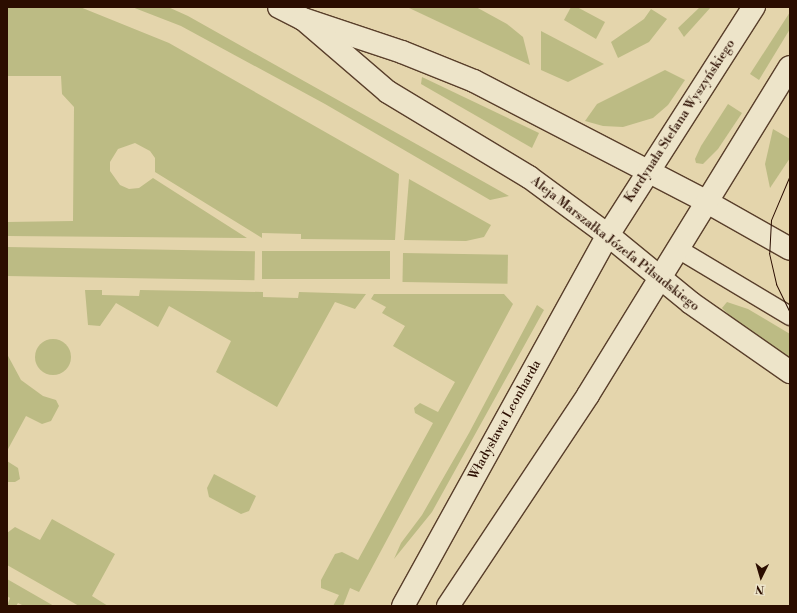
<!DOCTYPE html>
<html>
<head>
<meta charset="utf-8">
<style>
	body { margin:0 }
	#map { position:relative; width:797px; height:613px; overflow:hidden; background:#e4d5ac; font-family:"Libre Bodoni",serif }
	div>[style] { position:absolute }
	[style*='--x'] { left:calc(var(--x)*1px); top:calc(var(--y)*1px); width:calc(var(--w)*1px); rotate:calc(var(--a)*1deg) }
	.green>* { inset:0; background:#bcbb84; transform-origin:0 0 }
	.round { border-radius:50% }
	.roads { filter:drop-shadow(1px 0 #593f2b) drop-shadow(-1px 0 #593f2b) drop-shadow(0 1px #593f2b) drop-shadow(0 -1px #593f2b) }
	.lane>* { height:18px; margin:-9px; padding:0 9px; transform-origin:9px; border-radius:9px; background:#ede4c9 }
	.secondary>* { height:22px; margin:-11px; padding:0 11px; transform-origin:11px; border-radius:11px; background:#ede4c9 }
	.tram>* { height:1px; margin:-0.5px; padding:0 0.5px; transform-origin:0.5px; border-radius:0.5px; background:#2b0d00 }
	span { translate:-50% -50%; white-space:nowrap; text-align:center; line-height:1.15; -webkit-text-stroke:3.5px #ede4c9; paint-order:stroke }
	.street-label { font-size:13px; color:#2b0d00 }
	.frame { position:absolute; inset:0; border:8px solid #2b0d00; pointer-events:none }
	.north { position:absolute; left:741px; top:557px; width:40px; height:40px; -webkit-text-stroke:3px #ede4c9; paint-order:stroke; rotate:185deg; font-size:11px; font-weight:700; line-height:16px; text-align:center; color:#2b0d00 }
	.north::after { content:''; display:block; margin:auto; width:14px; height:18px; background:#2b0d00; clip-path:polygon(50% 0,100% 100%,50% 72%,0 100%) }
</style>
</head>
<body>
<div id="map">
	<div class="green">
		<div style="clip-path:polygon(7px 7px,80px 7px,169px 43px,399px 174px,395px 240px,301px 239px,301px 234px,262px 233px,262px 238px,155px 172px,155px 158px,150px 151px,135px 143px,118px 149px,110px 162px,110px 171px,120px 185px,129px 189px,139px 188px,153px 178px,247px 238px,7px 236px,7px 222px,73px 221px,74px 107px,62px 94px,61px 76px,7px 76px)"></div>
		<div style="clip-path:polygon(132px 7px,168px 7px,188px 16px,509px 196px,490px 200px,325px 104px,181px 26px)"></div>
		<div style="clip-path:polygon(407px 7px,476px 7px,507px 24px,523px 37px,530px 65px)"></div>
		<div style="clip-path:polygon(571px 7px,577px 7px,605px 22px,596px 39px,564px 20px)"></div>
		<div style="clip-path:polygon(700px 7px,711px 7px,684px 37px,678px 28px)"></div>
		<div style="clip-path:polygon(651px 9px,667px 19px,649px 42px,618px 58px,611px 42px,644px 19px)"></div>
		<div style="clip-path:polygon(790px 12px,790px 29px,759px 80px,750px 74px)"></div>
		<div style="clip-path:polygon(541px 31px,604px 64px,568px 82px,541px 70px)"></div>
		<div style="clip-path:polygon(665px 70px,685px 80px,668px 105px,653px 118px,623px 127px,603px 126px,585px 121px,597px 104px)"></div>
		<div style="clip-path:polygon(422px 77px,539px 133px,532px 148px,421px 84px)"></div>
		<div style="clip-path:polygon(728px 104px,742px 113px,718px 149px,703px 164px,696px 163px,695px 159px,701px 146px)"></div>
		<div style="clip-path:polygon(773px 129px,790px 139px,790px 158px,770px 188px,765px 164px)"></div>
		<div style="clip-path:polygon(409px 179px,491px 225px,484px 237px,466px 241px,404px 240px)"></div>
		<div style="left:7px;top:247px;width:248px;height:29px;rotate:1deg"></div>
		<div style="left:262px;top:251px;width:128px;height:28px"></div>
		<div style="left:403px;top:253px;width:105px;height:29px;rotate:1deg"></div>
		<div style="clip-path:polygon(85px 290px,102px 290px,102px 295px,139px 296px,140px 290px,263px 292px,263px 297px,298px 298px,299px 292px,366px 294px,355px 309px,335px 302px,277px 407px,216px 372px,231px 341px,169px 306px,158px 327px,116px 303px,100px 326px,88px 325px)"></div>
		<div style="clip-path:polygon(374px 294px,504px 294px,513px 304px,359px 592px,350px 588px,343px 606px,333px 606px,339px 595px,321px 588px,321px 580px,335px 554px,342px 552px,358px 560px,433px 423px,415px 413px,414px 408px,420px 403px,438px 412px,455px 382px,393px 346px,405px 326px,382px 313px,386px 307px,371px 299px)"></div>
		<div style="clip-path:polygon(727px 302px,748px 309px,790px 334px,790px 359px,731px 317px,722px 308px)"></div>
		<div style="clip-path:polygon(537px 305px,544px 310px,432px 512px,394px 559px,401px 543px,422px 515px,469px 433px)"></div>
		<div class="round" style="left:35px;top:339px;width:36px;height:36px"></div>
		<div style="clip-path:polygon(7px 354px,21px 380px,43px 396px,56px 400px,59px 406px,51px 421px,42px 424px,26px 416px,7px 451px)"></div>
		<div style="clip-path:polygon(7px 461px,18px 468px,20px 479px,15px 482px,7px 482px)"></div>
		<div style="clip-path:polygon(214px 474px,256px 496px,249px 511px,241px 514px,209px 497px,207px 488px)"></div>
		<div style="clip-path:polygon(52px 519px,115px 554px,92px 596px,108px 606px,79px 606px,7px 565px,7px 533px,15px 527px,40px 540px)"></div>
		<div style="clip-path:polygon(7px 580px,7px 579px,54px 606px,24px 606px,18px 603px,16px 606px,7px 606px,10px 598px,7px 596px)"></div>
	</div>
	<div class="roads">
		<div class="lane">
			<div style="--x:678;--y:249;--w:131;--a:30.9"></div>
		</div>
		<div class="secondary">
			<div style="--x:279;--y:7;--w:27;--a:27"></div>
			<div style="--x:303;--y:19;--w:104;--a:18.4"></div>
			<div style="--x:402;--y:52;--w:78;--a:21.9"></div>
			<div style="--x:474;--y:81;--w:263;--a:27.4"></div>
			<div style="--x:707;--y:202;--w:95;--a:29.5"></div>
			<div style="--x:303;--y:19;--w:112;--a:40.7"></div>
			<div style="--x:388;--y:92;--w:165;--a:31.1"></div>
			<div style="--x:529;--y:177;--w:98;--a:36.3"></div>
			<div style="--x:608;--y:235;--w:107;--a:39.3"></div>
			<div style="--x:691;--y:303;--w:121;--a:34.9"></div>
			<div style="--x:403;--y:606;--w:424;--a:-61.1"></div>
			<div style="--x:608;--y:235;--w:271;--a:-57.4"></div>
			<div style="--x:448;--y:606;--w:253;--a:-56.4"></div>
			<div style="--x:588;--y:395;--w:385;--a:-58.4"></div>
		</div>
	</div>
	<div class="tram">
		<div style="--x:790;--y:175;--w:49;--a:112.9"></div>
		<div style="--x:771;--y:220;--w:33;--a:93"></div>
		<div style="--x:769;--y:253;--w:32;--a:77"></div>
		<div style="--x:776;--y:284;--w:32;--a:64"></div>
	</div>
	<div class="street-label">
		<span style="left:680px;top:121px;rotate:-57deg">Kardynała Stefana Wyszyńskiego</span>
		<span style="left:615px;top:244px;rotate:38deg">Aleja Marszałka Józefa Piłsudskiego</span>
		<span style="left:505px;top:420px;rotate:-61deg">Władysława Leonharda</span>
	</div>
	<div class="frame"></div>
	<div class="north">N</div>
</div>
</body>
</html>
